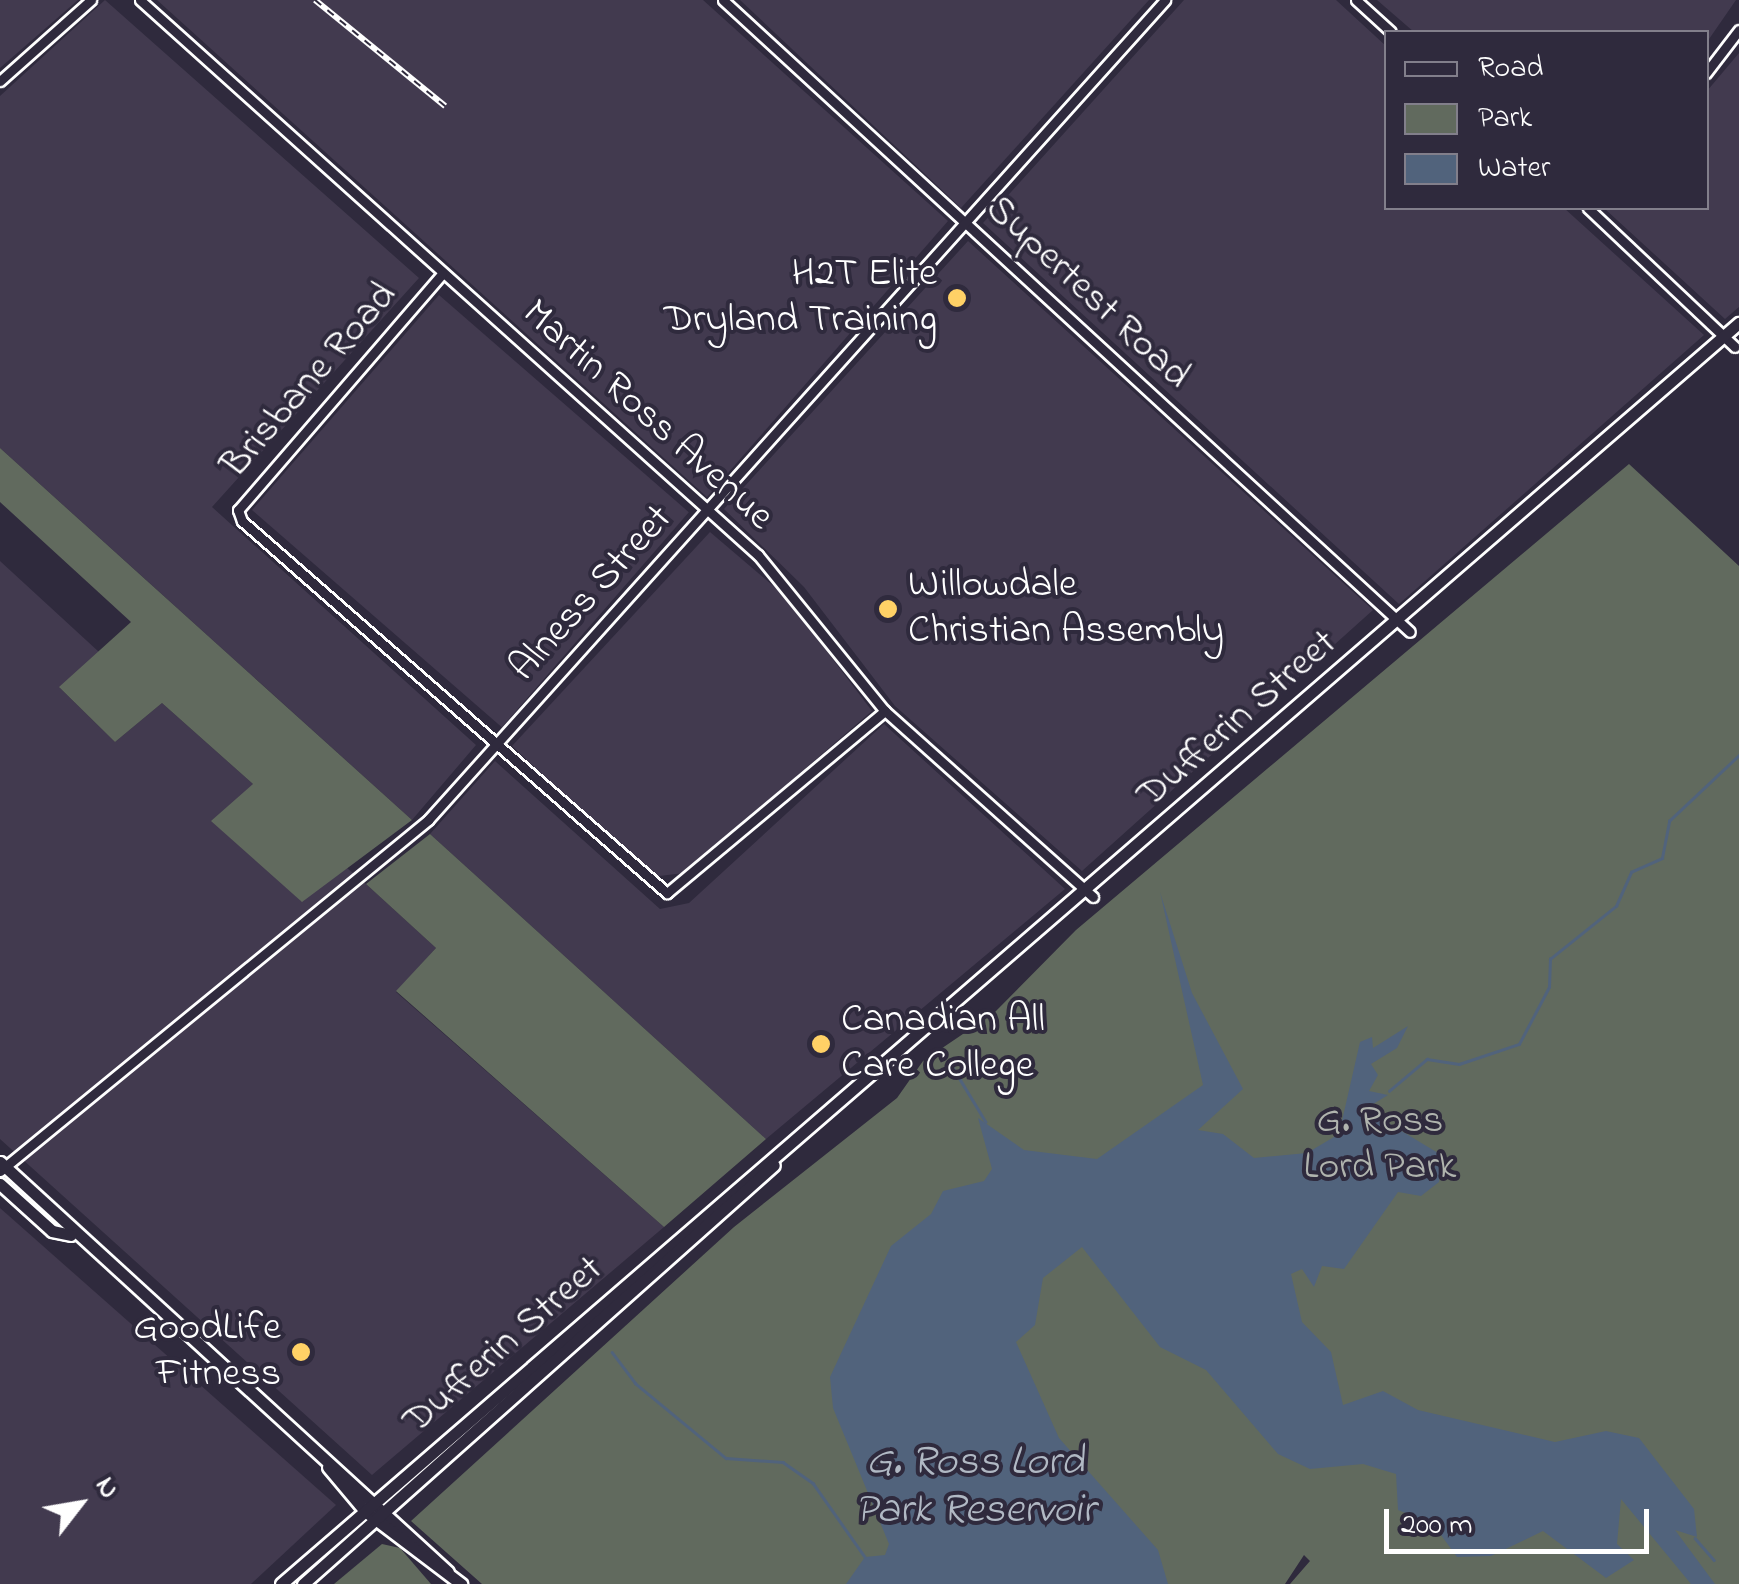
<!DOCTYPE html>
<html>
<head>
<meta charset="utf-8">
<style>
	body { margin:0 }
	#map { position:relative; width:1739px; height:1584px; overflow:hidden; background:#2f2a3d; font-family:"Indie Flower",sans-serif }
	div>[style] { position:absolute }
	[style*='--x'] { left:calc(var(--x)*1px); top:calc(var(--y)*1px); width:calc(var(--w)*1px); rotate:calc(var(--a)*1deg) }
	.built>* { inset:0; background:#423a4f; transform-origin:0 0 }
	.green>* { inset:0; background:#616a5e }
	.water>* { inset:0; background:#51637c }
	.stream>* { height:2.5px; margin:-1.25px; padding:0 1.25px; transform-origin:1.25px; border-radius:1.25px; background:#51637c }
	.roads { filter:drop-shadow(2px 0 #fff) drop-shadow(-2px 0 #fff) drop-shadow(0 2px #fff) drop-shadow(0 -2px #fff) }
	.minor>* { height:9px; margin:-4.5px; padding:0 4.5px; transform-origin:4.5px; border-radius:4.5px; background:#2f2a3d }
	.major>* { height:11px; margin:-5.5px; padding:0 5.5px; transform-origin:5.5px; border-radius:5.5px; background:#2f2a3d }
	.rail>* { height:6px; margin-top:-3px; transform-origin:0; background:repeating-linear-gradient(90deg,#2f2a3d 0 8px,#fff 0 16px); box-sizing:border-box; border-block:2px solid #fff }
	.dots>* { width:28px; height:28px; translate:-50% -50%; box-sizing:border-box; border:5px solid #2f2a3d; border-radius:50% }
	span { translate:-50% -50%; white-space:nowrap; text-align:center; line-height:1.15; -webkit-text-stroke:8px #2f2a3d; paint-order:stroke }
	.poi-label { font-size:40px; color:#fff }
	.right { translate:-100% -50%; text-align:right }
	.left { translate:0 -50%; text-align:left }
	.street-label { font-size:40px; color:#fff }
	.park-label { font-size:40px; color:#b0b4ae }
	.water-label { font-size:42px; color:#b1b9c4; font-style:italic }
	.legend { position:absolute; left:1384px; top:30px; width:325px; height:180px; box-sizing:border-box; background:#2f2a3d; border:2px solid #827f8b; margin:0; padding:12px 18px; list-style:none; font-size:30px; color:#fff }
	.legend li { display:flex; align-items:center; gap:20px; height:50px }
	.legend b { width:50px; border:2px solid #827f8b }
	.north { position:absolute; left:30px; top:1454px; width:100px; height:100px; -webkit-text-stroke:8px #2f2a3d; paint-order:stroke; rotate:59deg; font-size:28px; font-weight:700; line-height:40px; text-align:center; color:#fff }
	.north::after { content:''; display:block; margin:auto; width:35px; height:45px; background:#fff; clip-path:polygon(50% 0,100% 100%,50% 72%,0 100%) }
	.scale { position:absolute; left:1384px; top:1509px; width:265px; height:45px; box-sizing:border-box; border:5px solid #fff; border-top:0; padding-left:12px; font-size:30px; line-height:35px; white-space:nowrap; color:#fff; -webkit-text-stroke:8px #2f2a3d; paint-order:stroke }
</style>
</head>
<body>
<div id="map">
	<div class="built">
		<div style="clip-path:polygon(0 0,78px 0,0 68px)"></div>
		<div style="clip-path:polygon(105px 0,419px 278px,212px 507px,476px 745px,412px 820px,0 448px,0 96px)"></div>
		<div style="clip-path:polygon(157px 0,703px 0,948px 221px,707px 497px)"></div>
		<div style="clip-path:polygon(740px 0,1149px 0,961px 208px)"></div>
		<div style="clip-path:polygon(1184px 0,1336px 0,1386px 46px,1386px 208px,1564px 208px,1704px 335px,1399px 604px,983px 223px)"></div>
		<div style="clip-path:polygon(1377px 0,1736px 0,1707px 42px,1706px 32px,1414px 32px)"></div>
		<div style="clip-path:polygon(1739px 53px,1739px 307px,1725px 319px,1605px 209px,1706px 208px,1707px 91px)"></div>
		<div style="clip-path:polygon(968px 241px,1373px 610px,1082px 871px,895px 706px,804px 587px,724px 509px)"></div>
		<div style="left:439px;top:295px;width:331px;height:285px;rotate:41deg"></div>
		<div style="clip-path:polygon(710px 532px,785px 596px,872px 711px,684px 873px,651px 877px,512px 746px)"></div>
		<div style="clip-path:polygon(0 561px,99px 652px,60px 688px,115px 742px,162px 703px,253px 784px,301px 901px,347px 868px,366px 884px,436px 948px,396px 992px,664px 1227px,372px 1475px,0 1139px)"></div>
		<div style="clip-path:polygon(884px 724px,1065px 889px,766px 1139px,430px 834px,495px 761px,660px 909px,689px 903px)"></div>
		<div style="clip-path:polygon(0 1208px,336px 1505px,251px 1584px,0 1584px)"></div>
	</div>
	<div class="green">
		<div style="clip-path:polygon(0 448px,146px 580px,412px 820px,302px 902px,211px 821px,253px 784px,162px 703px,115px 742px,59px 687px,131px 622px,0 502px)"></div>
		<div style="clip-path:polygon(1629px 464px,1739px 566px,1739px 1584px,1290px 1584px,1310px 1561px,1304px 1555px,1285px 1584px,482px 1584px,411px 1521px,734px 1227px,897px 1098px,923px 1061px,994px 1013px,1076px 930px)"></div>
		<div style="clip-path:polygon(430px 834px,766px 1139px,664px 1227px,396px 991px,436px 948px,366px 884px)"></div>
		<div style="clip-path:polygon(382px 1544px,400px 1548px,431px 1584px,334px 1584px)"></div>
	</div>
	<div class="water">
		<div style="clip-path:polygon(1160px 892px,1192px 993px,1243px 1089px,1198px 1130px,1223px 1134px,1254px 1158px,1307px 1153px,1339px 1134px,1360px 1042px,1372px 1037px,1373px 1048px,1408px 1026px,1397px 1048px,1371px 1064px,1378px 1075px,1369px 1091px,1388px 1095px,1365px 1109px,1443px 1156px,1439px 1182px,1421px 1196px,1398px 1192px,1344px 1269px,1322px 1266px,1314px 1287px,1302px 1269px,1291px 1274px,1302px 1322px,1331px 1352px,1343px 1405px,1383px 1391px,1418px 1410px,1555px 1442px,1606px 1431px,1639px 1438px,1694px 1509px,1697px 1537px,1675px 1530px,1715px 1584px,1691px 1584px,1621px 1499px,1617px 1544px,1634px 1560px,1606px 1578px,1543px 1531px,1491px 1556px,1457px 1557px,1433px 1524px,1398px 1510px,1396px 1474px,1363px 1464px,1310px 1469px,1278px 1454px,1206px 1370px,1160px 1347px,1082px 1247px,1043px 1278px,1035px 1325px,1016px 1342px,1059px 1438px,1158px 1550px,1168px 1584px,846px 1584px,865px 1557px,885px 1555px,889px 1544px,833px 1408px,830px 1377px,891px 1246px,931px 1214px,943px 1191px,984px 1181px,992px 1169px,978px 1118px,1024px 1150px,1097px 1159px,1203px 1085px)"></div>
	</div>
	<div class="stream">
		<div style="--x:949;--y:1061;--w:71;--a:58.8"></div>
		<div style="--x:1389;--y:1091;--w:50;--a:-40.1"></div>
		<div style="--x:1427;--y:1059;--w:32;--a:9"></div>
		<div style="--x:1459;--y:1064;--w:63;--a:-18.4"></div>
		<div style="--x:1519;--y:1044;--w:64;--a:-62.2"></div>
		<div style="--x:1549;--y:987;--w:28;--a:-88"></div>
		<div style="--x:1550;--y:959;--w:85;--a:-38.8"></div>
		<div style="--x:1616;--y:906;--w:37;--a:-66"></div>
		<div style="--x:1631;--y:872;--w:34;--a:-24"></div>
		<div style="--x:1662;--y:858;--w:38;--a:-79"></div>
		<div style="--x:1669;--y:821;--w:96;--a:-43.3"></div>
		<div style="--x:612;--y:1352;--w:39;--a:53"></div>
		<div style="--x:635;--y:1383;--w:118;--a:39.5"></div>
		<div style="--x:726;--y:1458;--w:57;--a:4"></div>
		<div style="--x:783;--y:1462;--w:37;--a:35"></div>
		<div style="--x:813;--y:1483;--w:90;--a:54.9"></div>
		<div style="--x:1695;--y:1538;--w:29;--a:49"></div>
	</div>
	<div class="roads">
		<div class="minor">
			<div style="--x:140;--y:0;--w:831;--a:41.93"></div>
			<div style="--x:758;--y:555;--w:201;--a:50.9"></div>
			<div style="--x:885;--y:711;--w:279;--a:41.8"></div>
			<div style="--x:723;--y:0;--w:933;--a:42.61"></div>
			<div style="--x:1356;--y:0;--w:47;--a:42.4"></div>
			<div style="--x:1706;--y:73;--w:54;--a:-52.5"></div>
			<div style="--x:0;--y:81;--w:122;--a:-41.7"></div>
			<div style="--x:1588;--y:208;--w:202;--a:43.4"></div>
			<div style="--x:442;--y:274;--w:312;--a:130.8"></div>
			<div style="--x:238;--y:510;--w:12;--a:70"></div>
			<div style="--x:242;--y:521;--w:565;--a:41.2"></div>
			<div style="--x:667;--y:893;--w:284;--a:-39.9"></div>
			<div style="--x:0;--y:1171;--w:554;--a:-39.35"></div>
			<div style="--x:428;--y:820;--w:1103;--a:-48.05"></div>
		</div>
		<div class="major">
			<div style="--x:0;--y:1162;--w:607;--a:42.46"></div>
			<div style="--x:0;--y:1184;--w:70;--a:42.1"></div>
			<div style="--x:52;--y:1231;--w:19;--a:12"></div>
			<div style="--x:328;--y:1467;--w:57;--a:49.9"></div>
			<div style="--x:365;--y:1511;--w:121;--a:37.2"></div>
			<div style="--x:281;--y:1584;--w:1928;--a:-40.86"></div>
			<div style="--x:303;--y:1584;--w:630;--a:-41.66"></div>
		</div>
	</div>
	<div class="rail">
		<div style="--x:315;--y:0;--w:168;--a:39.2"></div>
	</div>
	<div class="dots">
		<div style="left:957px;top:298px;background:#ffd166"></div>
		<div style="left:888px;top:609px;background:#ffd166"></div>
		<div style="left:821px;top:1044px;background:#ffd166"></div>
		<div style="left:301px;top:1352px;background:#ffd166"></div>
	</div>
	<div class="poi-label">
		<span class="right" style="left:937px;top:298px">H2T Elite<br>Dryland Training</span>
		<span class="left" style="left:908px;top:609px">Willowdale<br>Christian Assembly</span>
		<span class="left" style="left:841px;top:1044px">Canadian All<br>Care College</span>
		<span class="right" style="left:281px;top:1352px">GoodLife<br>Fitness</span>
	</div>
	<div class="street-label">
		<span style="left:1087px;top:293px;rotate:43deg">Supertest Road</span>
		<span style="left:310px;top:381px;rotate:-49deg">Brisbane Road</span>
		<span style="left:647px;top:416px;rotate:42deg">Martin Ross Avenue</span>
		<span style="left:592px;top:594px;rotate:-48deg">Alness Street</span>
		<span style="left:1238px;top:720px;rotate:-41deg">Dufferin Street</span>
		<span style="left:504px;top:1346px;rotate:-41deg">Dufferin Street</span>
	</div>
	<div class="park-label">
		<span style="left:1380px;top:1145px">G. Ross<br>Lord Park</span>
	</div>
	<div class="water-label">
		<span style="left:975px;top:1487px">G. Ross Lord<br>Park Reservoir</span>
	</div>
	<ul class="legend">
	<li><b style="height:12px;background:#2f2a3d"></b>Road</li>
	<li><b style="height:28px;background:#616a5e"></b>Park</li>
	<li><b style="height:28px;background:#51637c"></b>Water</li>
	</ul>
	<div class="north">N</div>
	<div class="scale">200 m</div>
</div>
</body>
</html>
